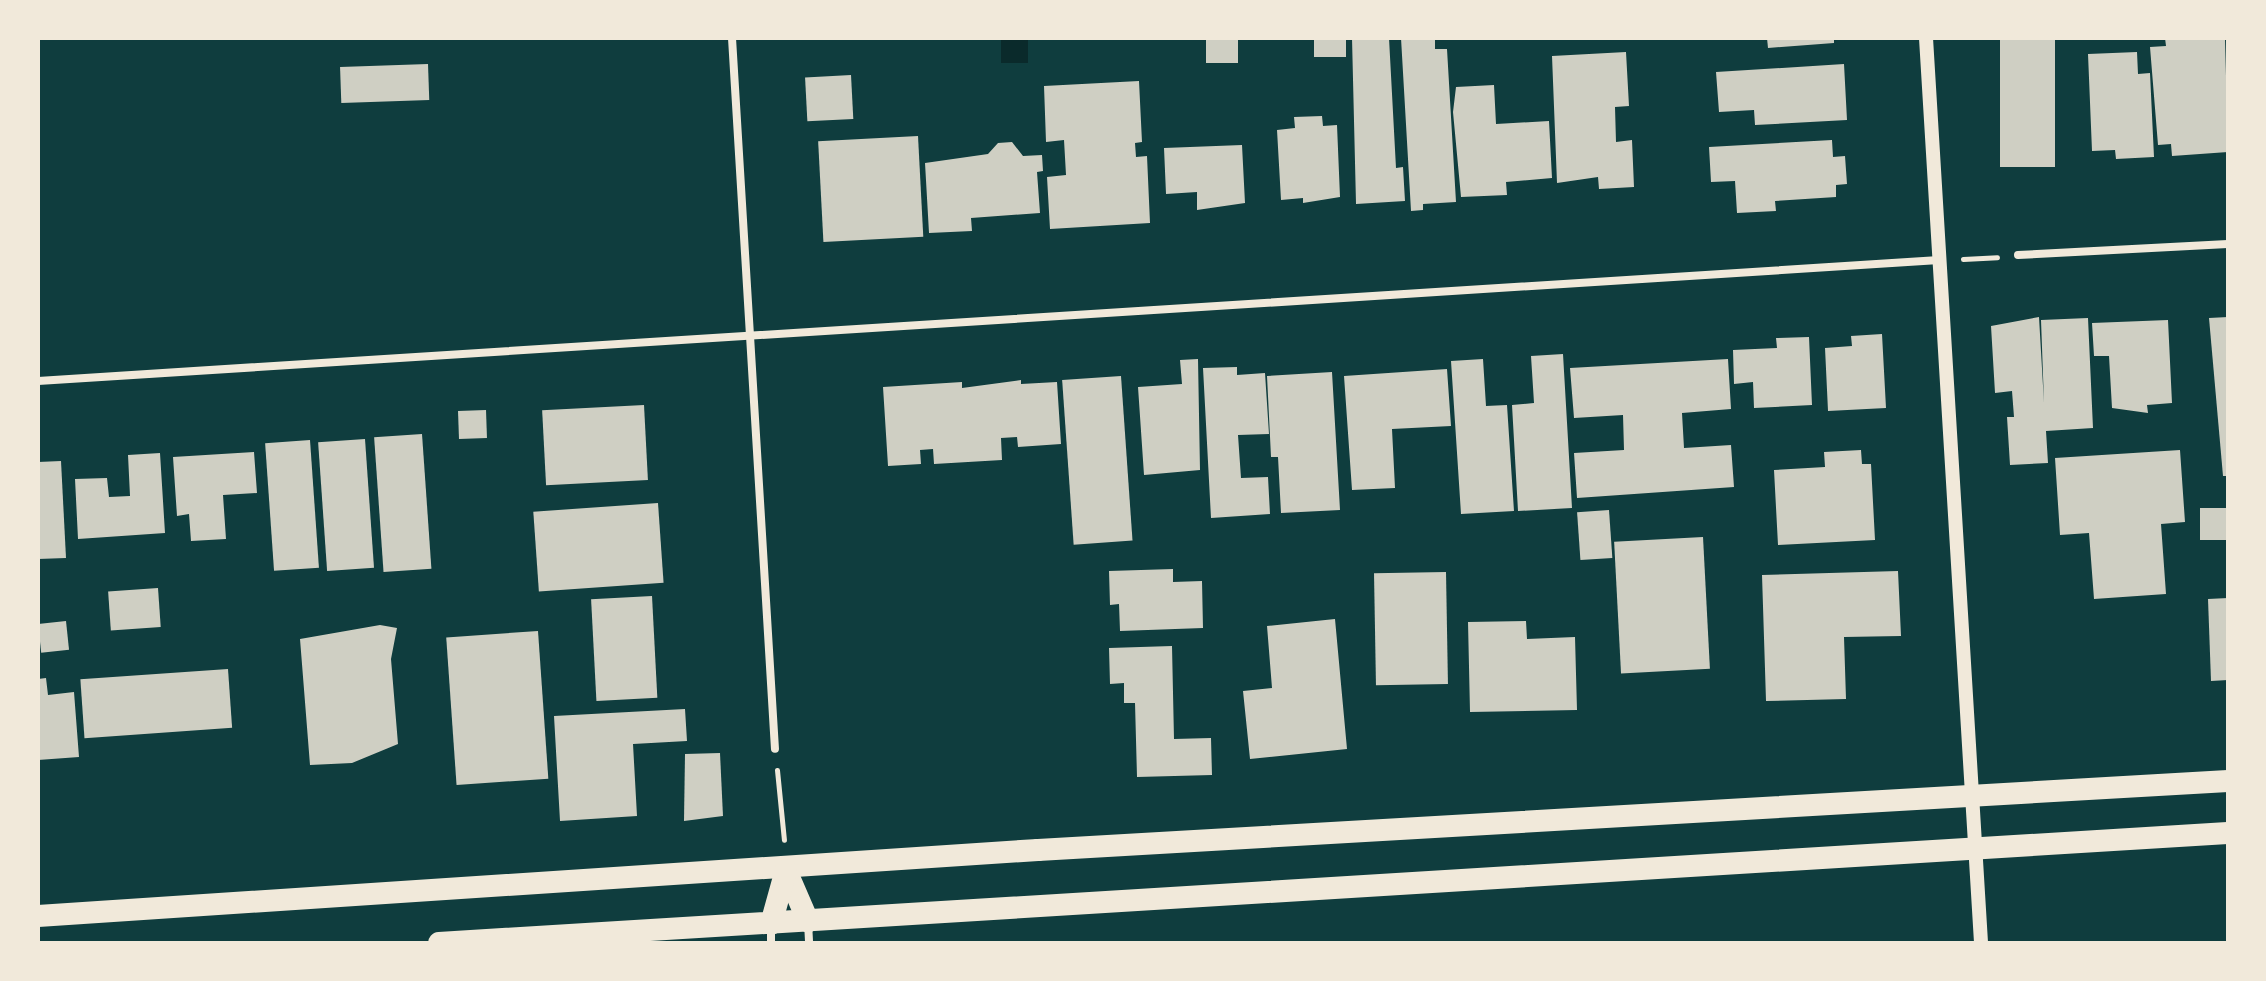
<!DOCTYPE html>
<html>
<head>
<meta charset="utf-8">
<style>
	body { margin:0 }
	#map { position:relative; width:2266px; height:981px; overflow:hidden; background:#0f3d3e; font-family:"Asap Condensed",sans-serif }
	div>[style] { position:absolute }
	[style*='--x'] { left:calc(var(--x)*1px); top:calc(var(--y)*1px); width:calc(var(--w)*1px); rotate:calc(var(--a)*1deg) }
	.water>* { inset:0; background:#0a2a2b; transform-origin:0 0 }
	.building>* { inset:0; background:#cfcfc3; transform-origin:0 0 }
	.path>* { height:5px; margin:-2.5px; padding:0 2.5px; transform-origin:2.5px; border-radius:2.5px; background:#f1e9da }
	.minor>* { height:8px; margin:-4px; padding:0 4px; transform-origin:4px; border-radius:4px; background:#f1e9da }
	.tertiary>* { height:14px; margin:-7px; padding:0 7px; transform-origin:7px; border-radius:7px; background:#f1e9da }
	.trunk>* { height:22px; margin:-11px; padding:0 11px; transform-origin:11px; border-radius:11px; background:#f1e9da }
	span { translate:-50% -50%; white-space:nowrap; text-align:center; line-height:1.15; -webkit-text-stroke:7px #f1e9da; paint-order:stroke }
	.frame { position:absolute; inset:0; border:40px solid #f1e9da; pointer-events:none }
</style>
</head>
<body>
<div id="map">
	<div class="water">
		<div style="left:1001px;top:38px;width:27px;height:25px"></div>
	</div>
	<div class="building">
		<div style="left:1206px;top:38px;width:32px;height:25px"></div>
		<div style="left:1314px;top:38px;width:32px;height:19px"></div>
		<div style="clip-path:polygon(1352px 38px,1389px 38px,1396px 168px,1403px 167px,1405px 201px,1356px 204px)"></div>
		<div style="clip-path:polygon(1401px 38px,1435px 38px,1435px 49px,1447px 49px,1456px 202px,1423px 204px,1423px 210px,1411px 211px)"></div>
		<div style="clip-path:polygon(1767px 38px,1834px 38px,1834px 43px,1768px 48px)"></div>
		<div style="left:2000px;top:38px;width:55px;height:129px"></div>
		<div style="clip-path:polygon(2165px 38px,2225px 38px,2228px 152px,2172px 156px,2171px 144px,2158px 145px,2150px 47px,2166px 46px)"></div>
		<div style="clip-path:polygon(1626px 52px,1629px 106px,1615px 107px,1616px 142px,1632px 140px,1634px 187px,1599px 189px,1598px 177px,1557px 183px,1552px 56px)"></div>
		<div style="clip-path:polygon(2137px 52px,2138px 74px,2150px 73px,2154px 157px,2116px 159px,2115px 150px,2092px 151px,2088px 54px)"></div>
		<div style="left:428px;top:64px;width:36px;height:88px;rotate:88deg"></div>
		<div style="clip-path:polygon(1844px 64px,1847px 120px,1755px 125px,1754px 110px,1719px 112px,1716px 72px)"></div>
		<div style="left:851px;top:75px;width:44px;height:46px;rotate:87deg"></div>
		<div style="clip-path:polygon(1139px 81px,1142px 142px,1135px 143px,1136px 157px,1147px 156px,1150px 223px,1050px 229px,1047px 177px,1066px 175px,1064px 140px,1046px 142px,1044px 86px)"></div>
		<div style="clip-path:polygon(1494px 85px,1496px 124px,1549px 121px,1552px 178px,1506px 182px,1507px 195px,1461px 197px,1453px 112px,1456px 87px)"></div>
		<div style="clip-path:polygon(1322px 116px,1323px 126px,1337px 125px,1340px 197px,1303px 203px,1303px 198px,1281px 200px,1277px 130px,1295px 128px,1294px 117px)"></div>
		<div style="left:918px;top:136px;width:101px;height:100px;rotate:87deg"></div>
		<div style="clip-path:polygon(1832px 140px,1833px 157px,1845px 156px,1847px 184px,1836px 185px,1836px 197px,1775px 201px,1776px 211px,1737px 213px,1735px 181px,1711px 182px,1709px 147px)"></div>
		<div style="clip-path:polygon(1012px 142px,1023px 156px,1042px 155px,1043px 171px,1037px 172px,1040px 213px,971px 218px,972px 231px,929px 233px,925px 163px,988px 154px,998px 143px)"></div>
		<div style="clip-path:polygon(1242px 145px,1245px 203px,1197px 210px,1197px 192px,1166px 194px,1164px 148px)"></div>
		<div style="clip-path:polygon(2039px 317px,2044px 403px,2041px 320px,2088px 318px,2093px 428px,2046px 431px,2048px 463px,2010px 465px,2007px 417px,2014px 417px,2012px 391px,1995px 393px,1991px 326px)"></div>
		<div style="clip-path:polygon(2228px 317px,2228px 476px,2223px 476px,2209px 318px)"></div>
		<div style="clip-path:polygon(2168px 320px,2172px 403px,2147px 405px,2148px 413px,2112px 408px,2109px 356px,2094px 356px,2092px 323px)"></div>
		<div style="clip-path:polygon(1882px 334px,1886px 408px,1828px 411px,1825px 348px,1852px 346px,1851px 336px)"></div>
		<div style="clip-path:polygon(1809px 337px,1812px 405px,1754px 408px,1753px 382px,1734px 384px,1733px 350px,1777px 348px,1776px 338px)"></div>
		<div style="clip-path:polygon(1563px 354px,1572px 508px,1518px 511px,1512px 405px,1534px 403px,1531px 356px)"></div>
		<div style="clip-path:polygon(1198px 359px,1200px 470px,1144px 475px,1138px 387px,1182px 384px,1180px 360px)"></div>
		<div style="clip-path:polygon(1483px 359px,1486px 406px,1507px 405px,1514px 511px,1461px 514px,1451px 361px)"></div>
		<div style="clip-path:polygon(1728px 359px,1731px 409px,1682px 413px,1684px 448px,1731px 445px,1734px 487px,1577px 498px,1574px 453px,1624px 450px,1623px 415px,1574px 418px,1570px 368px)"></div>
		<div style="clip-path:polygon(1237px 367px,1237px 375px,1265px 373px,1269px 434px,1238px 435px,1241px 478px,1268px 477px,1270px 514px,1211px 518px,1203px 368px)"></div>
		<div style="clip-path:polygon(1447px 369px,1451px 426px,1392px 429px,1395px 488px,1352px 490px,1344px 376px)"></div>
		<div style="clip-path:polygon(1332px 372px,1340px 510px,1281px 513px,1278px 457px,1271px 457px,1267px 376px)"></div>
		<div style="left:1121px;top:376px;width:165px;height:59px;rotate:86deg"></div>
		<div style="clip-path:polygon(1021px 380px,1021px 384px,1057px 382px,1061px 444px,1018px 447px,1017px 437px,1001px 438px,1002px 460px,934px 464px,933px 449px,920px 450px,921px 464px,888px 466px,883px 387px,962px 382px,962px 388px)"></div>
		<div style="left:644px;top:405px;width:75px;height:102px;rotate:87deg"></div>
		<div style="left:486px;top:410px;width:28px;height:28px;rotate:88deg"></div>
		<div style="left:422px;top:434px;width:135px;height:48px;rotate:86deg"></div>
		<div style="left:365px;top:439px;width:129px;height:47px;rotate:86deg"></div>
		<div style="left:310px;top:440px;width:128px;height:45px;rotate:86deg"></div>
		<div style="clip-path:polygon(1861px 450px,1862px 464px,1871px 464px,1875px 540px,1778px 545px,1774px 470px,1825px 467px,1824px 452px)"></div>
		<div style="clip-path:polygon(2180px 450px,2185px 522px,2161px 524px,2166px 594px,2094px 599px,2089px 533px,2060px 535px,2055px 458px)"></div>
		<div style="clip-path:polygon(254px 452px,257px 493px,223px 495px,226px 539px,191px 541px,189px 514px,177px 516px,173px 457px)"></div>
		<div style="clip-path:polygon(160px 453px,165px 533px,78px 539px,75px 479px,107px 478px,109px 497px,130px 496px,128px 455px)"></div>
		<div style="clip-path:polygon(61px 461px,66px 558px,38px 559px,38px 462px)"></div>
		<div style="left:658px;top:503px;width:80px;height:125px;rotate:86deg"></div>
		<div style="left:2228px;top:508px;width:32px;height:28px;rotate:90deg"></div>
		<div style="left:1609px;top:510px;width:48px;height:32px;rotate:86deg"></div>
		<div style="left:1703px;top:537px;width:132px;height:89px;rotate:87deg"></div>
		<div style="clip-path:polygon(1173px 569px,1173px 582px,1202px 581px,1203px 628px,1120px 631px,1119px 604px,1110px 605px,1109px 571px)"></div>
		<div style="clip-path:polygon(1898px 571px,1901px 636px,1844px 637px,1846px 699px,1766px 701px,1762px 575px)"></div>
		<div style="left:1446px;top:572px;width:112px;height:72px;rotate:89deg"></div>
		<div style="left:158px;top:588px;width:39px;height:50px;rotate:86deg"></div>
		<div style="left:652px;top:596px;width:102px;height:61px;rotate:87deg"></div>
		<div style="clip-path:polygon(2228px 598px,2228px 680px,2211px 681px,2208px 599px)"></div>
		<div style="clip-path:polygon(1335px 619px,1347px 749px,1250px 759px,1243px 691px,1272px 688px,1267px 626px)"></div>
		<div style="left:66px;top:621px;width:29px;height:28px;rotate:84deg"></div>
		<div style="clip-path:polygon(1526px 621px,1527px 639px,1575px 637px,1577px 710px,1470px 712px,1468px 622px)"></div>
		<div style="clip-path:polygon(380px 625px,397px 628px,391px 659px,398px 744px,352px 763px,310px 765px,300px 639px)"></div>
		<div style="left:538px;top:631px;width:148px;height:92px;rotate:86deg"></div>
		<div style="clip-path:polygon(1172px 646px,1174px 739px,1211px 738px,1212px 775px,1137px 777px,1135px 703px,1124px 703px,1124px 683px,1110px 684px,1109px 648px)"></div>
		<div style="left:228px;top:669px;width:59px;height:148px;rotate:86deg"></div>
		<div style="clip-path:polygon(46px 678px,48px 695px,74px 692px,79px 757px,38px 760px,38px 679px)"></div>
		<div style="clip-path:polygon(685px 709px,687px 741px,633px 744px,637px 816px,560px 821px,554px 716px)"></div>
		<div style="clip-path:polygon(720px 753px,723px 816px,684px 821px,685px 754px)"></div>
	</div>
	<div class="path">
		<div style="--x:1963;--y:259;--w:34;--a:-3"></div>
		<div style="--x:777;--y:770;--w:70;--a:84.3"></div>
	</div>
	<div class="minor">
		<div style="--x:732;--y:38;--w:712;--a:86.54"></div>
		<div style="--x:2018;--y:255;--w:210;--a:-3"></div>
		<div style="--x:38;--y:381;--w:1905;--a:-3.64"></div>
		<div style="--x:808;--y:922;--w:21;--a:87"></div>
		<div style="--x:771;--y:924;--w:19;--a:90"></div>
	</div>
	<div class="tertiary">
		<div style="--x:1926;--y:38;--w:907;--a:86.52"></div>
	</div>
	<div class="trunk">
		<div style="--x:786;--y:870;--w:56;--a:66.7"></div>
		<div style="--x:38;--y:916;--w:1002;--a:-3.78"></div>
		<div style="--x:1038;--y:850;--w:1192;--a:-3.32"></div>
		<div style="--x:771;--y:924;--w:56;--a:-74.5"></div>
		<div style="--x:439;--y:943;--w:1792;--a:-3.52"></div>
	</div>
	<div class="frame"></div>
</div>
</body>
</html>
